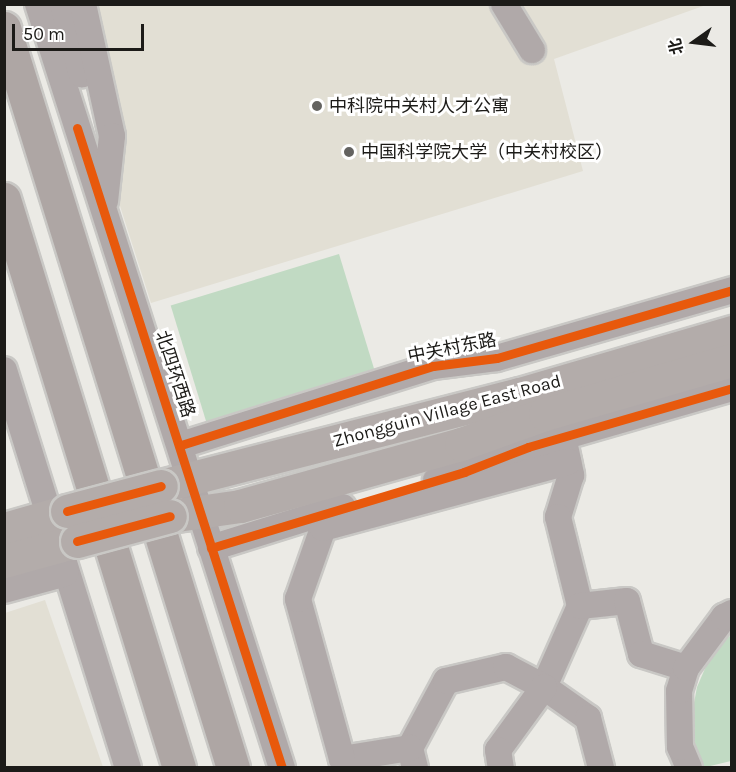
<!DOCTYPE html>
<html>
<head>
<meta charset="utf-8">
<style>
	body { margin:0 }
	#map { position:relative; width:736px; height:772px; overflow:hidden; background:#ebeae5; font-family:Karla,"Noto Sans SC",sans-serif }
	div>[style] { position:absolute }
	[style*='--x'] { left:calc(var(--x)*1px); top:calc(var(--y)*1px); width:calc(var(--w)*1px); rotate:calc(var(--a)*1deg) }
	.built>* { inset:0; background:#e2dfd4 }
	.green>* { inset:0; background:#c1dac3; transform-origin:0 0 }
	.roads { filter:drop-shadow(2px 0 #c9c8c5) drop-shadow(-2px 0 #c9c8c5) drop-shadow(0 2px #c9c8c5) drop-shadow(0 -2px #c9c8c5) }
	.minor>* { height:26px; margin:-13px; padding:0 13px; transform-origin:13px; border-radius:13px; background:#b0a9a9 }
	.major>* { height:33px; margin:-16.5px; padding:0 16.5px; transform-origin:16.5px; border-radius:16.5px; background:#b3acaa }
	.highway>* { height:33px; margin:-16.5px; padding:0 16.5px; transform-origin:16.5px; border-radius:16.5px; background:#aea6a4 }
	.bridges { filter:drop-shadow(2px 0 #c9c8c5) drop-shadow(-2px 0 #c9c8c5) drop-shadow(0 2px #c9c8c5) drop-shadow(0 -2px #c9c8c5) }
	.major-bridge>* { height:33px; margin:-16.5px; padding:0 16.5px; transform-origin:16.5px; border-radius:16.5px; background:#b3acaa }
	.cycleway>* { height:9px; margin:-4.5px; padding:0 4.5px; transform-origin:4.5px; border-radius:4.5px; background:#e8590c }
	.dots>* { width:16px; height:16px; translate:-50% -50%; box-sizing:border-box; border:3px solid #fff; border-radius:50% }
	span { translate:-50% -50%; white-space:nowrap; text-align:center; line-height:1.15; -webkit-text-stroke:6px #fff; paint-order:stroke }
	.poi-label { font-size:18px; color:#1c1b18 }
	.left { translate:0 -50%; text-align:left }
	.street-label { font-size:18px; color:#1c1b18 }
	.frame { position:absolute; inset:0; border:6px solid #1c1b18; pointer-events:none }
	.north { position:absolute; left:664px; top:12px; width:60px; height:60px; -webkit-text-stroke:4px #fff; paint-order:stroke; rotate:256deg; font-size:16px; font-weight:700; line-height:24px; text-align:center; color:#1c1b18 }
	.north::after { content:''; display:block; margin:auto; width:21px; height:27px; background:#1c1b18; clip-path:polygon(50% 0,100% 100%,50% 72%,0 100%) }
	.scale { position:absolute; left:12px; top:24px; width:132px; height:27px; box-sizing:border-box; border:3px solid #1c1b18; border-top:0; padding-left:8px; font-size:18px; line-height:21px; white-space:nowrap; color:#1c1b18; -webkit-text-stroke:4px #fff; paint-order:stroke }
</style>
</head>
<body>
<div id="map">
	<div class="built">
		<div style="clip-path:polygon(92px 5px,706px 5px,554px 59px,583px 171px,151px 303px,120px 206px,120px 132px)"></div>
		<div style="clip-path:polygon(45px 600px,103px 767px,5px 767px,5px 613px)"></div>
	</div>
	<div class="green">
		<div style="left:339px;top:254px;width:132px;height:176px;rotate:73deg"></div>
		<div style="clip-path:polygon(731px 635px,731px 761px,706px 767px,682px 767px,697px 687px,713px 650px)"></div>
	</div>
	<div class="roads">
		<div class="minor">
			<div style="--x:38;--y:4;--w:802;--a:72.29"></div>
			<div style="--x:63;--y:4;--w:73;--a:75"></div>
			<div style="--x:83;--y:4;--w:135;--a:77.6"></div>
			<div style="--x:112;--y:136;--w:65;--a:96.1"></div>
			<div style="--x:504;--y:4;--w:54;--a:58.7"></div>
			<div style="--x:4;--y:370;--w:417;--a:72.7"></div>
			<div style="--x:181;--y:445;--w:264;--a:-17.4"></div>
			<div style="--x:433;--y:366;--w:64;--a:-7.1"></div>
			<div style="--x:497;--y:358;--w:245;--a:-16.1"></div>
			<div style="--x:565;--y:446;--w:30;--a:78"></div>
			<div style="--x:571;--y:475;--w:44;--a:107.2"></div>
			<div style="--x:558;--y:517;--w:92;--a:76.1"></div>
			<div style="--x:580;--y:606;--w:89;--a:114"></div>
			<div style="--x:544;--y:687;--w:54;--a:35.2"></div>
			<div style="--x:588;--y:718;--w:52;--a:75.4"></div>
			<div style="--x:436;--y:480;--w:98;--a:-19.7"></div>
			<div style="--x:528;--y:447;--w:212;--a:-16.1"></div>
			<div style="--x:211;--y:548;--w:138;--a:-17.3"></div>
			<div style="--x:4;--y:590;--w:64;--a:-15.3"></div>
			<div style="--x:580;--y:606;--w:47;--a:-6.1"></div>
			<div style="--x:627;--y:601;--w:55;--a:75.2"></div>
			<div style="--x:641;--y:654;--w:47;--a:17.3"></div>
			<div style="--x:410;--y:748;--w:76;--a:-61.8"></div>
			<div style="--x:446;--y:681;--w:62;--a:-13.1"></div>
			<div style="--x:506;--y:667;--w:43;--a:27.8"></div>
			<div style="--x:544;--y:687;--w:78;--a:126.1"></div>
			<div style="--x:498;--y:750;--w:18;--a:81"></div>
			<div style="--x:415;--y:768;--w:21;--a:-104"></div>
			<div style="--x:410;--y:748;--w:69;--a:170.8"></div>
			<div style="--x:342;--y:759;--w:166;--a:-105.4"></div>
			<div style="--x:298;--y:599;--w:75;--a:-70.6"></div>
			<div style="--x:323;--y:528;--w:254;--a:-15.1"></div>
			<div style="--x:689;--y:768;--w:23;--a:-113"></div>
			<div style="--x:680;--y:747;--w:56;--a:-91"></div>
			<div style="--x:679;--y:691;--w:24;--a:-73"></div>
			<div style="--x:686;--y:668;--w:64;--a:-53.3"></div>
			<div style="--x:724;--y:617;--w:9;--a:-27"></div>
		</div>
		<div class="major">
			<div style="--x:161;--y:486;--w:371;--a:-14.4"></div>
			<div style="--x:520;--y:394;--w:221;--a:-16.3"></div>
			<div style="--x:170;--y:516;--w:71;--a:-8.1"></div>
			<div style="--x:240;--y:506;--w:230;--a:-15.7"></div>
			<div style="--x:461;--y:444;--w:89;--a:-19.7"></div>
			<div style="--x:545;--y:414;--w:195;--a:-16.1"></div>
			<div style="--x:4;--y:529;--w:66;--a:-15.9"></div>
			<div style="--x:4;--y:561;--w:76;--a:-15.3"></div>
		</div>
		<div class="highway">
			<div style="--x:4;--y:28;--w:775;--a:72.8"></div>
			<div style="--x:4;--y:199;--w:595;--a:72.9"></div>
		</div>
	</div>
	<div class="bridges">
		<div class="major-bridge">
			<div style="--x:67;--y:511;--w:97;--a:-14.9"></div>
			<div style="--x:77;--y:541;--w:96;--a:-15"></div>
		</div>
	</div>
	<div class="cycleway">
		<div style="--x:77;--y:128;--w:672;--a:72.24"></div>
		<div style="--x:181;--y:445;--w:264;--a:-17.4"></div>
		<div style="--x:433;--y:366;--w:64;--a:-7.1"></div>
		<div style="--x:497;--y:358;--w:245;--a:-16.1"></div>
		<div style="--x:67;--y:511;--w:97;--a:-14.9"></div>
		<div style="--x:77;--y:541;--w:96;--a:-15"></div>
		<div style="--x:211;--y:548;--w:264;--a:-16.7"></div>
		<div style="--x:464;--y:472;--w:69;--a:-21.3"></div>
		<div style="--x:528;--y:447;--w:212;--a:-16.1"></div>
	</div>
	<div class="dots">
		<div style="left:317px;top:106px;background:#646360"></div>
		<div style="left:349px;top:152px;background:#646360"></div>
	</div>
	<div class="poi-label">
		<span class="left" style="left:329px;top:106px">中科院中关村人才公寓</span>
		<span class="left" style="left:361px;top:152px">中国科学院大学（中关村校区）</span>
	</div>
	<div class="street-label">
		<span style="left:452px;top:348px;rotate:-11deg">中关村东路</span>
		<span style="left:175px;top:374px;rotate:72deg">北四环西路</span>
		<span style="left:447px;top:411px;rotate:-15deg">Zhongguin Village East Road</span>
	</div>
	<div class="frame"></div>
	<div class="north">北</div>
	<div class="scale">50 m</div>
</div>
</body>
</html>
